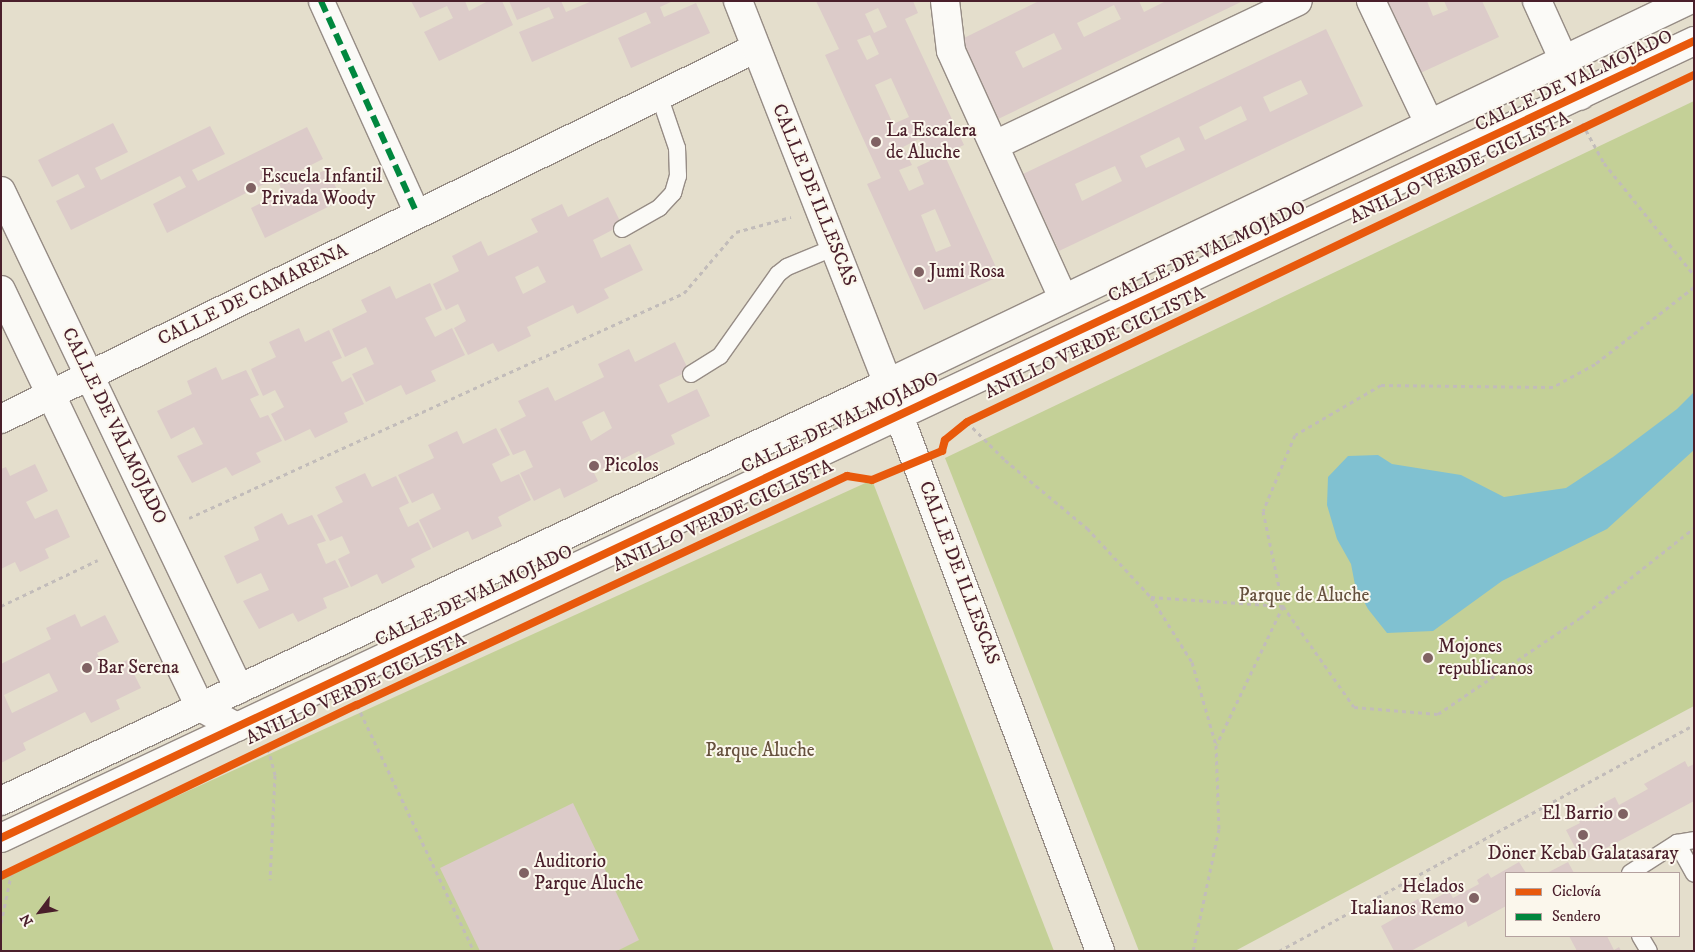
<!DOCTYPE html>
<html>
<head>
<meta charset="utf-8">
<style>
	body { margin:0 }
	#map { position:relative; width:1695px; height:952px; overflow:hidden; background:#e4decc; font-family:"IM FELL DW Pica",serif }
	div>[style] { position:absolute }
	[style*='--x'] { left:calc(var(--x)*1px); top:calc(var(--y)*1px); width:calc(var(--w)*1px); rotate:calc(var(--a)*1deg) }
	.green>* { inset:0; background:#c4d097 }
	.water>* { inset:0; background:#80c1d1 }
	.building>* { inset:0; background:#dccbc9 }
	.path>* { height:3px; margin-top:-1.5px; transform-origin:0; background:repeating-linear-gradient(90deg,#c2bcba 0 4px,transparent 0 8px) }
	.roads { filter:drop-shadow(1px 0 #968c85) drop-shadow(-1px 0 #968c85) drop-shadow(0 1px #968c85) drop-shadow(0 -1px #968c85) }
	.service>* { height:16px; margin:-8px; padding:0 8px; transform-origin:8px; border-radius:8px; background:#fbfaf7 }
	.pedestrian>* { height:25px; margin:-12.5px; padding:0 12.5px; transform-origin:12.5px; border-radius:12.5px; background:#fbfaf7 }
	.minor>* { height:28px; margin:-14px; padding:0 14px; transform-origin:14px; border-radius:14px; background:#fbfaf7 }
	.tertiary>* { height:28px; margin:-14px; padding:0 14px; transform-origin:14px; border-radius:14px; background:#fbfaf7 }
	.quiet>* { height:6px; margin-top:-3px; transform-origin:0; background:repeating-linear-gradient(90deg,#00873e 0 12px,transparent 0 18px) }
	.cycleway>* { height:8px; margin:-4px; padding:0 4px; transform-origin:4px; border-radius:4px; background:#e8590c }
	.dots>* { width:14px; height:14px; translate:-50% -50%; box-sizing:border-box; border:2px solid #fbf7ec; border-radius:50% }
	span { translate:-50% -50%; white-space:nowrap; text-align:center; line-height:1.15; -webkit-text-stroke:4px #fbf7ec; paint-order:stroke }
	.street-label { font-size:19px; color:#4a1f2b }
	.poi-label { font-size:19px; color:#4a1f2b }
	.left { translate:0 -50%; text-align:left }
	.right { translate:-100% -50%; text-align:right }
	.park-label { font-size:19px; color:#66513e }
	.frame { position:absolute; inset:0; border:2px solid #4a1f2b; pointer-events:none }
	.legend { position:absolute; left:1505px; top:872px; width:175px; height:65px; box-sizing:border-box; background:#fbf7ec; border:1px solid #b4a19f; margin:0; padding:6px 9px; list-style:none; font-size:15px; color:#4a1f2b }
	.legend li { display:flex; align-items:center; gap:10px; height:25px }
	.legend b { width:25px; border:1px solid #b4a19f }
	.north { position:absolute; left:15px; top:887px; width:50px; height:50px; -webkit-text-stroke:4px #fbf7ec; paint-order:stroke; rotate:239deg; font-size:14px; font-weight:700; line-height:20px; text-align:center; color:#4a1f2b }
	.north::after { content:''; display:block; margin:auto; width:18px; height:22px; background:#4a1f2b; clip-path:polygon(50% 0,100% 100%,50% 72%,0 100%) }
</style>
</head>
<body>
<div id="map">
	<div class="green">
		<div style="clip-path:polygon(1694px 101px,1694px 706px,1235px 951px,1139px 951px,945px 458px)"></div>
		<div style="clip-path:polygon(872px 480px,1054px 951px,1px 951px,1px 876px)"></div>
	</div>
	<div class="water">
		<div style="clip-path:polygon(1694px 392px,1694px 450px,1607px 529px,1502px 581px,1433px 631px,1387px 633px,1368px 609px,1355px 585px,1351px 564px,1337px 539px,1327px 505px,1328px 477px,1348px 456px,1378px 455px,1392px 464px,1461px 475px,1504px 497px,1566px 488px,1613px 457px,1677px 409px)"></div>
	</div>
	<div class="building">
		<div style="clip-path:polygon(411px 1px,465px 1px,469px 11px,488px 1px,502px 1px,513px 25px,439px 61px,424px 32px,453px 18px,447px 6px,420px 18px)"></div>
		<div style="clip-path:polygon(509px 1px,561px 1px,566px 12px,592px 1px,673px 1px,660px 7px,664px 17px,696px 3px,710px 33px,631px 68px,618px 38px,651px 23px,646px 12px,532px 62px,519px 32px,554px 18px,549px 7px,517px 20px)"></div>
		<div style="clip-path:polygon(evenodd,816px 1px,913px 1px,918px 13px,905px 19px,964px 145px,944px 154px,1000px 276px,924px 310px,867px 184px,881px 178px,825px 55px,839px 49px,816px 1px,878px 8px,887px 27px,874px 33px,865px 14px,878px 8px,816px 1px,870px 35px,879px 54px,867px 60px,857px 40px,870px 35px,816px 1px,891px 78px,909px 117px,893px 124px,875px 85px,891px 78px,816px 1px,919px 139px,930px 161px,917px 167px,924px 184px,909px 191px,899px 170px,912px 165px,903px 147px,919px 139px,816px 1px,935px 209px,951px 246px,936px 252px,921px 215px,935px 209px)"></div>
		<div style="clip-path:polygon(evenodd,1039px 1px,1139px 1px,1144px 12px,1166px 1px,1243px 1px,996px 120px,956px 42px,1039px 1px,1114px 5px,1121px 19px,1084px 37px,1077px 23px,1114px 5px,1039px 1px,1054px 33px,1062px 49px,1023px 68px,1015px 52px,1054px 33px)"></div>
		<div style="clip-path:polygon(1382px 1px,1427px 1px,1433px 16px,1448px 10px,1444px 1px,1482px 1px,1499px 37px,1416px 75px)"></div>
		<div style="clip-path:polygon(evenodd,1326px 29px,1363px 106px,1059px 251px,1023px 174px,1326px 29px,1301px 80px,1308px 94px,1270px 112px,1263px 97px,1301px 80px,1326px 29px,1241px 106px,1247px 120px,1205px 140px,1199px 127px,1241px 106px,1326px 29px,1179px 137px,1185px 150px,1146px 168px,1140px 156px,1179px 137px,1326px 29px,1115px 166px,1122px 181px,1082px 201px,1075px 184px,1115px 166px)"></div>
		<div style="clip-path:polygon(113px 123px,128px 152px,95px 168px,101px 180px,210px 126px,225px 154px,192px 170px,198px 181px,307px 127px,323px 159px,291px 175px,296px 185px,327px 169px,342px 200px,265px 238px,251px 208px,283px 192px,276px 178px,167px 233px,153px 204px,186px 187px,180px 176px,71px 230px,56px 201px,85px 187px,78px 174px,52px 187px,38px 160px)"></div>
		<div style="clip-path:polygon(evenodd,608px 197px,622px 225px,593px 240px,601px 258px,630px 244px,643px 270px,604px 289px,609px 298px,577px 314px,573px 305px,527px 327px,531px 336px,498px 352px,493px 343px,468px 355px,454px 328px,466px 321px,458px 304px,446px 310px,433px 284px,459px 271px,452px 256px,481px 241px,488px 256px,538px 232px,531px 219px,562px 204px,568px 217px,608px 197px,538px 266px,546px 282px,523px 294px,515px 277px,538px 266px)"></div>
		<div style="clip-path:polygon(430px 283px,442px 310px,425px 318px,435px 337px,452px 328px,465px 355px,431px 371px,436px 381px,406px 395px,401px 385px,366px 402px,352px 374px,374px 364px,366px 347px,345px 357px,332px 329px,367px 312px,361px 300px,390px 286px,396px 299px)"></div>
		<div style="clip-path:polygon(299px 328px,305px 342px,329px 330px,342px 358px,332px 362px,342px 382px,351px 377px,364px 404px,344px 413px,348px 422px,315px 438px,310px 429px,285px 441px,271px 414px,284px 407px,275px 390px,263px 396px,251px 369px,276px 357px,269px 342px)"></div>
		<div style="clip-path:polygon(evenodd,675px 342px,689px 371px,659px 385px,668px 403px,697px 389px,710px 416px,671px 435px,675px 444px,644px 459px,639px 451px,594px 473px,598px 481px,564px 498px,560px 488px,534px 501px,520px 473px,533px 467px,525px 450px,513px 455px,500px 429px,526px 416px,518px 401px,548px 387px,555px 401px,604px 377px,598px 364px,629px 349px,635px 362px,675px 342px,604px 411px,612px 428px,591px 441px,582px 422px,604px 411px)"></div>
		<div style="clip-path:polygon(216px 367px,222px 380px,246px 370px,259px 395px,250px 399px,260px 418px,268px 415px,282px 441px,256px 453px,261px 462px,232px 476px,226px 467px,192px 483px,177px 456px,203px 444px,194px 427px,171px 439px,157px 411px,192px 394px,187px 381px)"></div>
		<div style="clip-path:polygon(496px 428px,510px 455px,492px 464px,501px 482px,519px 474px,531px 500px,498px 517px,502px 526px,472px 540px,468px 531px,433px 548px,419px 520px,441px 509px,433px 493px,412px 503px,398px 475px,434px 458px,428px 445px,457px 431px,463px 444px)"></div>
		<div style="clip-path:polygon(35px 464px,48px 491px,26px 502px,35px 519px,57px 509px,70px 537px,45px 549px,49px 558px,20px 572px,15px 562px,1px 569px,1px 469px,6px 467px,10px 476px)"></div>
		<div style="clip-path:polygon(365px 473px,372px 487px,396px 476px,409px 503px,399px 508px,408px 527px,418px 522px,431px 549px,411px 559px,415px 567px,382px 584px,377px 574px,351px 587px,338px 559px,350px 553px,342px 536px,330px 541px,317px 515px,343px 502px,335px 487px)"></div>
		<div style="clip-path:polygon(282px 513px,288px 525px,312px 515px,326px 541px,317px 544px,326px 564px,335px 560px,349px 587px,323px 598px,327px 608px,298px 622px,293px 613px,259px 629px,243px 601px,269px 590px,261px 573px,237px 584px,224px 556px,259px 540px,254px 527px)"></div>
		<div style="clip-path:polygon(evenodd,75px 614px,81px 627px,105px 615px,119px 642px,97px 653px,106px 670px,127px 660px,141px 688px,116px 700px,120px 709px,91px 723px,85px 712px,23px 743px,26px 750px,1px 763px,1px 664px,51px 639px,46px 628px,75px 614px,49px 673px,58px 691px,12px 713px,4px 695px,49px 673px)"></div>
		<div style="clip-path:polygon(1685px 761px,1688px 767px,1694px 764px,1694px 801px,1582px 861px,1566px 830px,1580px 823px,1577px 817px,1615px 797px,1619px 805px,1648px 789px,1644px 784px)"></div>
		<div style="clip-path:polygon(573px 803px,639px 940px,617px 951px,480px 951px,440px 868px)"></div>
		<div style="clip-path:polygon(1519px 862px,1526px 873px,1506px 873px,1506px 906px,1468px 927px,1466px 921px,1411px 951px,1394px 951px,1381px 926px,1406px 912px,1404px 907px,1418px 899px,1421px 906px,1449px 891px,1453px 898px,1479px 884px,1477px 880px,1488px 873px,1491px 878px)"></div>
		<div style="clip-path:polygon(1568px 862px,1574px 873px,1547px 873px)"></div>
		<div style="clip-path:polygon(1569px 936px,1607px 936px,1614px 950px,1619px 947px,1621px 951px,1577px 951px)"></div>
	</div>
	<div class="path">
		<div style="--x:1582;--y:123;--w:46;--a:61.2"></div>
		<div style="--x:1604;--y:163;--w:144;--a:51.2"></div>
		<div style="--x:1694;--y:287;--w:125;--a:142.1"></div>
		<div style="--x:1595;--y:364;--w:48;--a:151.3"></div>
		<div style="--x:1553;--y:387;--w:172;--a:-179.3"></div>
		<div style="--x:1381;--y:385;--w:99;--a:149.8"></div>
		<div style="--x:1295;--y:435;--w:82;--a:112.8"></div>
		<div style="--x:1263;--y:511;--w:97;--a:78.1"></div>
		<div style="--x:1283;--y:606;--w:123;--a:54.9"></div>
		<div style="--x:1354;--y:707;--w:84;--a:4.8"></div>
		<div style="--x:1438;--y:714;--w:171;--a:-34.1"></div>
		<div style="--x:1580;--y:618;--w:145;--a:-38.3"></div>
		<div style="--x:967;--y:422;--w:54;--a:45"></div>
		<div style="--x:1005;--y:460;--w:107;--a:39.7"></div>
		<div style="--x:1087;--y:528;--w:94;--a:47.2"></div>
		<div style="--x:1151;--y:597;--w:77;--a:57.8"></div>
		<div style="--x:1192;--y:662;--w:86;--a:73.9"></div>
		<div style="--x:1216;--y:745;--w:84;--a:88"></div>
		<div style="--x:1219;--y:829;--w:125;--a:102"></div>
		<div style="--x:189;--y:518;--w:544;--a:-24.44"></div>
		<div style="--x:684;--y:293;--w:80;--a:-49.6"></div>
		<div style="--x:736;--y:232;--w:57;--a:-15.3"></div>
		<div style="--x:1151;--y:597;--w:132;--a:3.9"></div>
		<div style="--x:1283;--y:606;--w:153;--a:115.6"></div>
		<div style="--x:1;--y:606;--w:107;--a:-25.4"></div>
		<div style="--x:357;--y:705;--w:272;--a:64.6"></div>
		<div style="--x:268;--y:748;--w:28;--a:75"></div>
		<div style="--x:275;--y:775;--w:105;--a:92.7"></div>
		<div style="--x:1;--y:923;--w:53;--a:-78.1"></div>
		<div style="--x:1279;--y:951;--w:473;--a:-28.6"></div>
	</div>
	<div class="roads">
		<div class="service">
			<div style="--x:622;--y:229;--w:43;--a:-29.6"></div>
			<div style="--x:659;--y:208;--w:21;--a:-47"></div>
			<div style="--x:673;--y:193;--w:18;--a:-74"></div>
			<div style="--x:678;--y:176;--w:28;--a:-92"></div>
			<div style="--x:677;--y:148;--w:56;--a:-108.8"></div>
			<div style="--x:691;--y:374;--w:34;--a:-32"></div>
			<div style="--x:720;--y:356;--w:100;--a:-54.7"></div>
			<div style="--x:778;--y:274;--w:11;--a:-38"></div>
			<div style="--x:787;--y:267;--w:52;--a:-22.6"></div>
			<div style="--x:1677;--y:843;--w:35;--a:61"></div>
			<div style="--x:1630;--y:873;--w:56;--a:-32.6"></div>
			<div style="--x:1677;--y:843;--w:17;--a:-10"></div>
			<div style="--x:1640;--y:936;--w:17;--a:59"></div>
		</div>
		<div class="pedestrian">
			<div style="--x:321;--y:1;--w:234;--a:65.7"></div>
		</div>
		<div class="minor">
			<div style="--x:945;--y:1;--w:50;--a:83.2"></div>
			<div style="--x:951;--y:51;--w:271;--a:65.6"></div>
			<div style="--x:1371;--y:1;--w:135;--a:64.6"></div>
			<div style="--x:1537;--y:1;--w:104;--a:65.6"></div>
			<div style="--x:995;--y:145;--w:335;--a:-25.4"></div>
			<div style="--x:1;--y:191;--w:552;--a:64.46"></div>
			<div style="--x:1;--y:290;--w:462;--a:64.5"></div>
			<div style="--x:200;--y:707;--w:42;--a:28.4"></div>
			<div style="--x:898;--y:413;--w:575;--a:69.42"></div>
			<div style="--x:1;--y:419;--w:841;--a:-26.17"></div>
		</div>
		<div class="tertiary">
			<div style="--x:738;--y:1;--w:428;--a:68.6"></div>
			<div style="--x:1;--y:801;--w:981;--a:-25.23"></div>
			<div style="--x:888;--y:383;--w:886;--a:-25.55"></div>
			<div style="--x:1;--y:838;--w:1871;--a:-25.21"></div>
		</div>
	</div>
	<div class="quiet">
		<div style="--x:321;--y:1;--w:234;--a:65.7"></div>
	</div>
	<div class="cycleway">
		<div style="--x:1;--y:838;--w:1871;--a:-25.21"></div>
		<div style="--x:1;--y:876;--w:395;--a:-25.7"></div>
		<div style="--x:357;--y:705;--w:541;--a:-25.05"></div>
		<div style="--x:847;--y:476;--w:25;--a:9"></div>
		<div style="--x:872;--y:480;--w:76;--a:-22.5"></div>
		<div style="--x:942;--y:451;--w:11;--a:-75"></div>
		<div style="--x:945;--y:440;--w:28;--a:-39"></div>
		<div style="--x:967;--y:422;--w:806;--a:-25.52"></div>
	</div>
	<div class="dots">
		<div style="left:876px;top:142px;background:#806263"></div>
		<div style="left:251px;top:188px;background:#806263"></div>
		<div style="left:919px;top:272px;background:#806263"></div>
		<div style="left:594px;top:466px;background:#806263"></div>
		<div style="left:1428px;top:658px;background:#806263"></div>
		<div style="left:87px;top:668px;background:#806263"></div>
		<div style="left:1623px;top:814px;background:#806263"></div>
		<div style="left:1583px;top:835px;background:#806263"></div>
		<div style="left:524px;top:873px;background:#806263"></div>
		<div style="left:1474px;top:898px;background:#806263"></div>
	</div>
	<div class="street-label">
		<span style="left:1574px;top:81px;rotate:-25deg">CALLE DE VALMOJADO</span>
		<span style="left:1460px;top:168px;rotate:-25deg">ANILLO VERDE CICLISTA</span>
		<span style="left:814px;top:195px;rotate:68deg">CALLE DE ILLESCAS</span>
		<span style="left:1207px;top:252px;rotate:-25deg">CALLE DE VALMOJADO</span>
		<span style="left:253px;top:295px;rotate:-26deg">CALLE DE CAMARENA</span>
		<span style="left:1095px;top:343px;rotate:-25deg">ANILLO VERDE CICLISTA</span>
		<span style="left:840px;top:423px;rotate:-25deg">CALLE DE VALMOJADO</span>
		<span style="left:114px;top:426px;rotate:64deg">CALLE DE VALMOJADO</span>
		<span style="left:723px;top:516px;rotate:-25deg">ANILLO VERDE CICLISTA</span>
		<span style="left:959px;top:573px;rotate:69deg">CALLE DE ILLESCAS</span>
		<span style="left:474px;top:596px;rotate:-25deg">CALLE DE VALMOJADO</span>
		<span style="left:356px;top:689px;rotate:-25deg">ANILLO VERDE CICLISTA</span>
	</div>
	<div class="poi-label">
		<span class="left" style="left:886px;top:142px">La Escalera<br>de Aluche</span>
		<span class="left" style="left:261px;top:188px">Escuela Infantil<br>Privada Woody</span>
		<span class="left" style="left:929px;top:272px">Jumi Rosa</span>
		<span class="left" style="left:604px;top:466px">Picolos</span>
		<span class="left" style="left:1438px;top:658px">Mojones<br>republicanos</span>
		<span class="left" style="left:97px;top:668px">Bar Serena</span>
		<span class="right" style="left:1613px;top:814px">El Barrio</span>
		<span style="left:1583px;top:854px">Döner Kebab Galatasaray</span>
		<span class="left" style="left:534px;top:873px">Auditorio<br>Parque Aluche</span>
		<span class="right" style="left:1464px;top:898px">Helados<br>Italianos Remo</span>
	</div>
	<div class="park-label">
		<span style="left:1304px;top:596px">Parque de Aluche</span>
		<span style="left:760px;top:751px">Parque Aluche</span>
	</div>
	<div class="frame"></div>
	<ul class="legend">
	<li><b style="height:6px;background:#e8590c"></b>Ciclovía</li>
	<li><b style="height:6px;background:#00873e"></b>Sendero</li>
	</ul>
	<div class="north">N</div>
</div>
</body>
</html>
